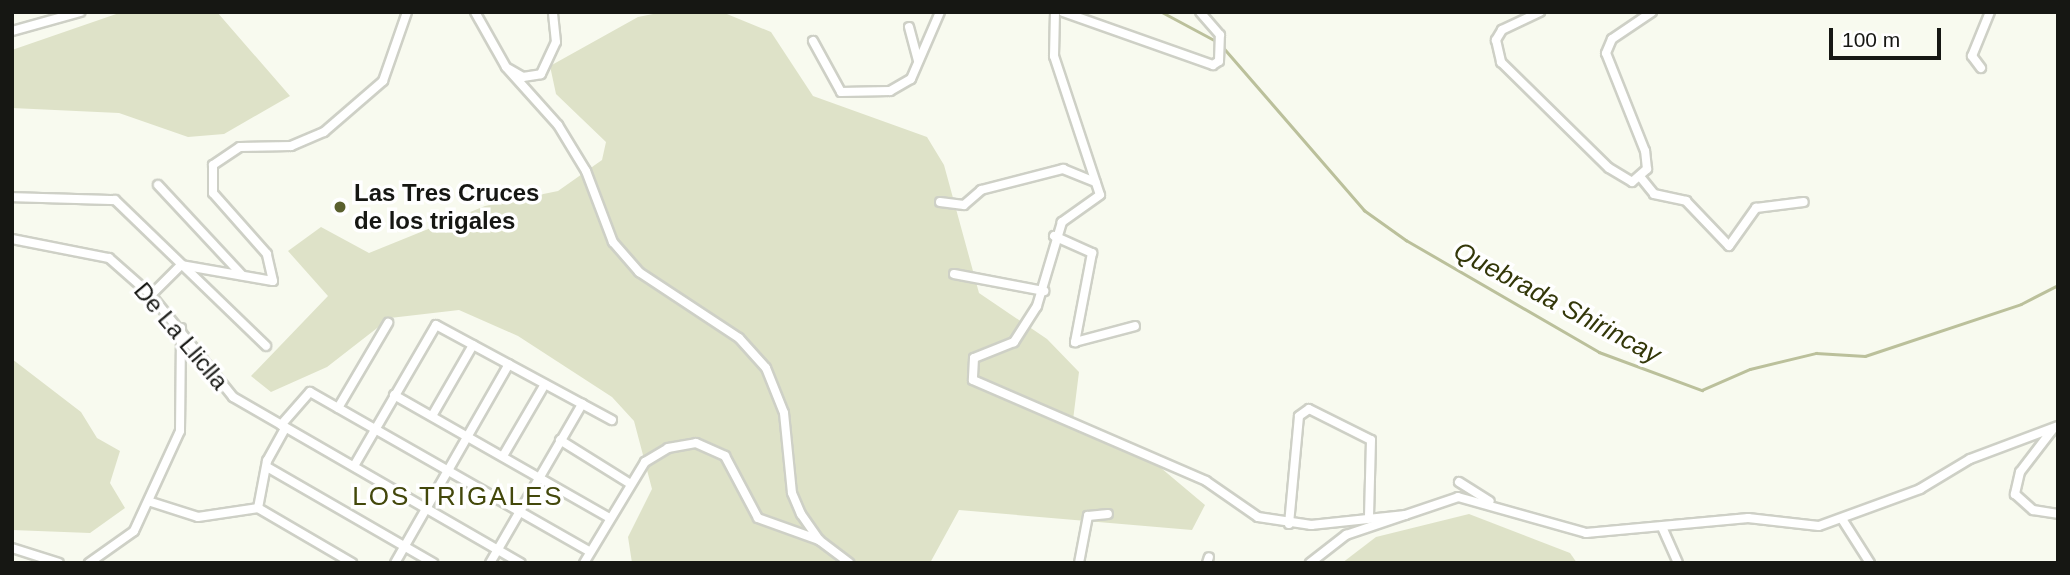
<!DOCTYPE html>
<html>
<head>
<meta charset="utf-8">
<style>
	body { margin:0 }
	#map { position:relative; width:2070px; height:575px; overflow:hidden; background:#f8faef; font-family:Arial,sans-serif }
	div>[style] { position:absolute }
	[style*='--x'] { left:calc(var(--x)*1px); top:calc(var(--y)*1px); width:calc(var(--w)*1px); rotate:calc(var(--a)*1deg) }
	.green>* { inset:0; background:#dee2c8 }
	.stream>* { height:2.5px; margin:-1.25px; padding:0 1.25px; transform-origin:1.25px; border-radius:1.25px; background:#bbc09b }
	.roads { filter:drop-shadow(2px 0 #ced0c6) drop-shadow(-2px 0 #ced0c6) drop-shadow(0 2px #ced0c6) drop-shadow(0 -2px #ced0c6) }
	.minor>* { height:8px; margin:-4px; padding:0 4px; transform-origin:4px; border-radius:4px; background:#fff }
	.dots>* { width:19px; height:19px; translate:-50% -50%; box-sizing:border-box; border:4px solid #fff; border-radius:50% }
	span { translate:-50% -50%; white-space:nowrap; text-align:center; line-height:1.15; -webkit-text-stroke:7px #fff; paint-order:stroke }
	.poi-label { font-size:24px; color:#161713; font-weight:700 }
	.left { translate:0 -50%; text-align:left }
	.street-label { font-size:24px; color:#161713 }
	.water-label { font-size:26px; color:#333709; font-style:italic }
	.neighbourhood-label { font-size:26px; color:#43480b; letter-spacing:2px }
	.frame { position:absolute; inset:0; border:14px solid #161713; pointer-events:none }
	.scale { position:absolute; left:1829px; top:28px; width:112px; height:32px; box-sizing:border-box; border:4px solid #161713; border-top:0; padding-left:9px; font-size:21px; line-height:24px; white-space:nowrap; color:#161713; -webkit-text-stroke:5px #fff; paint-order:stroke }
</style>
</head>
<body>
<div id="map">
	<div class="green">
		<div style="clip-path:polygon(122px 12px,217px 12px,290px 96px,224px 134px,188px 137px,119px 113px,12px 108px,12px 50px)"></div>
		<div style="clip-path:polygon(663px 12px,722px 12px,771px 32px,813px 96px,927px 137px,944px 165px,979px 293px,1047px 339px,1079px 372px,1073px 420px,1161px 468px,1205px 505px,1192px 530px,959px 510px,930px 563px,632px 563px,628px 537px,652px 489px,634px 421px,612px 397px,518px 336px,459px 310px,390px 318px,327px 367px,271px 392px,251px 376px,328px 296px,288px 251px,321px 227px,369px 253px,485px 206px,558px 191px,602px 160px,606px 142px,556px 94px,550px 66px,638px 17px)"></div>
		<div style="clip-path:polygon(12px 359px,81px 412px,97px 438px,120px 451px,110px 483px,125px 508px,90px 533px,12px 530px)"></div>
		<div style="clip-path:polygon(1469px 514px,1570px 553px,1577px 563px,1342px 563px,1376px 537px)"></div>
	</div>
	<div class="stream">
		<div style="--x:1162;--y:12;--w:64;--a:28.2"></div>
		<div style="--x:1223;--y:47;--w:216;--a:49.1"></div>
		<div style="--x:1364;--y:210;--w:52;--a:35.5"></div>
		<div style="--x:1406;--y:240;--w:223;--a:30.1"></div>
		<div style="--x:1599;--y:352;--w:110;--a:20.3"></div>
		<div style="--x:1702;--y:390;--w:52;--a:-23.6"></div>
		<div style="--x:1750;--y:369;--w:68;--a:-13.6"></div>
		<div style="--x:1816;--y:353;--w:49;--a:3.5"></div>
		<div style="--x:1865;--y:356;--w:164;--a:-18.4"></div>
		<div style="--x:2021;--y:304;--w:42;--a:-27.2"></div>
	</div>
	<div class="roads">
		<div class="minor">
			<div style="--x:475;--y:12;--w:63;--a:60.6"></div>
			<div style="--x:506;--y:67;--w:78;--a:48.1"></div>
			<div style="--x:558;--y:125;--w:54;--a:58.7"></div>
			<div style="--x:586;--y:171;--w:76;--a:69.2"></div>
			<div style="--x:613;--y:242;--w:40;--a:49"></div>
			<div style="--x:639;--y:272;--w:120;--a:33.4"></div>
			<div style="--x:739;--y:338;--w:40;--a:48"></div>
			<div style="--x:766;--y:368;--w:48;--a:68.2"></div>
			<div style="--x:784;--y:413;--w:80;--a:84.3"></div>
			<div style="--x:792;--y:493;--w:23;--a:67"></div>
			<div style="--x:801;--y:514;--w:32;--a:55"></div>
			<div style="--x:819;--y:540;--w:38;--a:37"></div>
			<div style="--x:1055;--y:12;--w:44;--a:91.3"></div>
			<div style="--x:1054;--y:56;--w:146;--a:71.7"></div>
			<div style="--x:1100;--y:195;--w:47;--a:144.6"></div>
			<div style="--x:1062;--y:222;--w:88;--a:106.6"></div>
			<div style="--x:1037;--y:306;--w:43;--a:122.6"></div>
			<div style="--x:1014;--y:342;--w:43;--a:158.2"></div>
			<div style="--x:974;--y:358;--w:22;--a:93"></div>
			<div style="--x:973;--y:380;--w:254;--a:23.4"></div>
			<div style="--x:1206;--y:481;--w:63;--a:34.7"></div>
			<div style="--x:1258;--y:517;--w:54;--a:8.6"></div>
			<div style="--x:1311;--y:525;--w:95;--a:-6.1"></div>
			<div style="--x:1063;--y:12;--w:159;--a:19.5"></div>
			<div style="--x:1213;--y:65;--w:7;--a:-34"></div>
			<div style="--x:1219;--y:61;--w:26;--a:-88"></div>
			<div style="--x:1220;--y:35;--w:30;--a:-131"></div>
			<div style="--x:1540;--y:12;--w:42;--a:154.7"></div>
			<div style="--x:1502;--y:30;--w:12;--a:121"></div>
			<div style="--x:1496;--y:40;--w:23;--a:77"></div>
			<div style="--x:1501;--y:62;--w:151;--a:44.5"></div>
			<div style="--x:1609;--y:168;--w:27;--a:31"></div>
			<div style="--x:1632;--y:182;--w:20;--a:-41"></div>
			<div style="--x:1647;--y:169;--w:18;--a:-96"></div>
			<div style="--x:1645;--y:151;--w:105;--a:-111.7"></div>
			<div style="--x:1606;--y:53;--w:15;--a:-67"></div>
			<div style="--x:1612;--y:39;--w:48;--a:-34"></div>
			<div style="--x:909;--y:27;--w:34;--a:75"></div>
			<div style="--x:12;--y:31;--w:71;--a:-15.6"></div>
			<div style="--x:813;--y:41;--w:58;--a:61.2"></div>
			<div style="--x:841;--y:92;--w:49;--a:-1.2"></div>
			<div style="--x:890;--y:91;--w:24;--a:-30"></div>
			<div style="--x:911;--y:79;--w:73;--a:-66.6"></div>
			<div style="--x:1981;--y:68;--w:15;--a:-127"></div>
			<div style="--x:1972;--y:56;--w:48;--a:-67.8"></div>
			<div style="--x:509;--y:69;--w:16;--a:30"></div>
			<div style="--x:523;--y:77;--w:18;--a:-9"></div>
			<div style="--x:541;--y:74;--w:35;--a:-65"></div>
			<div style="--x:556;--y:42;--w:30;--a:-96"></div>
			<div style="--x:1642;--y:179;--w:19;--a:51"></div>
			<div style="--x:1654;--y:194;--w:33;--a:12"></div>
			<div style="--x:1686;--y:201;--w:62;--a:46.3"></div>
			<div style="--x:1729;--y:246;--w:47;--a:-54.6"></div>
			<div style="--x:1756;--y:208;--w:48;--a:-7.1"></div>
			<div style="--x:158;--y:185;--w:123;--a:47"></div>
			<div style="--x:12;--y:197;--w:103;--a:1.7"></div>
			<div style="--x:115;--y:200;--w:210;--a:44"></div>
			<div style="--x:940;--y:202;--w:24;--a:7"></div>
			<div style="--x:964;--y:205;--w:23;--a:-41"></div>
			<div style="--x:981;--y:190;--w:85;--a:-14.4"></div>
			<div style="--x:1063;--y:169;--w:35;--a:22"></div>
			<div style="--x:1054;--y:236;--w:42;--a:24.1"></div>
			<div style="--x:1092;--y:253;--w:91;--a:100.8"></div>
			<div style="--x:1075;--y:342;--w:62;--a:-14.9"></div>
			<div style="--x:12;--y:239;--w:99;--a:11.1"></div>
			<div style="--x:109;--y:258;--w:56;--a:41.4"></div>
			<div style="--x:151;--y:295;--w:131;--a:51.2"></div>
			<div style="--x:233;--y:397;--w:332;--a:30"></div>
			<div style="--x:181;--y:265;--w:93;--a:9.9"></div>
			<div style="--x:273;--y:281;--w:28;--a:-103"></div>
			<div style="--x:267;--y:254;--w:81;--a:-131.5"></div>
			<div style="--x:213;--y:193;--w:28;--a:-90"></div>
			<div style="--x:213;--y:165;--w:32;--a:-34"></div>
			<div style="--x:240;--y:147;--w:51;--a:-1.1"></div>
			<div style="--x:291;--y:146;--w:36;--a:-23"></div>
			<div style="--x:324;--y:132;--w:78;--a:-40.8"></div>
			<div style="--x:383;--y:81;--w:73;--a:-70.8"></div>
			<div style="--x:954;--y:274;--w:92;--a:10.7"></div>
			<div style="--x:151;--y:295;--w:42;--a:-45"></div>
			<div style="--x:394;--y:395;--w:249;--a:29.7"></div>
			<div style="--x:338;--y:408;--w:99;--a:-59.5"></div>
			<div style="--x:432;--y:416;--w:82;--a:-60"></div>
			<div style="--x:281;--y:425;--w:44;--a:-48.7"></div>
			<div style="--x:310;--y:392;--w:322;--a:29.7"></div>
			<div style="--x:2053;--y:429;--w:54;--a:127.5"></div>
			<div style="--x:2020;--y:472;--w:23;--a:103"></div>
			<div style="--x:2015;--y:494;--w:24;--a:42"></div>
			<div style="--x:2033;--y:510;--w:25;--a:9"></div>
			<div style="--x:560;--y:440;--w:81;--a:31.9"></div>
			<div style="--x:503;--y:456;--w:83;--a:-59.7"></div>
			<div style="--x:354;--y:466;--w:163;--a:-59.8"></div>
			<div style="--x:436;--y:325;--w:200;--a:28.4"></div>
			<div style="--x:267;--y:467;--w:192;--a:30"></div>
			<div style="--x:1459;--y:482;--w:36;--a:32"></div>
			<div style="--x:151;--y:502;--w:49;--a:17.7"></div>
			<div style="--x:198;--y:517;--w:61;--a:-8.5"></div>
			<div style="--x:258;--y:508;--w:109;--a:30.3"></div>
			<div style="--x:258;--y:508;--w:48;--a:-79.2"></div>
			<div style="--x:267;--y:461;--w:38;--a:-61"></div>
			<div style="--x:1842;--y:519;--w:52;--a:57.5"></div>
			<div style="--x:1289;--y:524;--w:108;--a:-84.7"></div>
			<div style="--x:1299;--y:416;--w:12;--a:-35"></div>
			<div style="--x:1309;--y:409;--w:69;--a:26.6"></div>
			<div style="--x:1371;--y:440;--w:77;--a:91.5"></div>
			<div style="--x:1662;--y:527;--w:39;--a:66"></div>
			<div style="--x:12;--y:548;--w:49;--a:17.7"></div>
			<div style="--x:89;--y:563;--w:55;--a:-35.4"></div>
			<div style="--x:134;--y:531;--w:110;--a:-65.3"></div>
			<div style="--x:180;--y:431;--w:103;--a:-89.4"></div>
			<div style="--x:395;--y:563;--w:229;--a:-60.2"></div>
			<div style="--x:490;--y:563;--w:184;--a:-59.9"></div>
			<div style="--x:584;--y:563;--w:118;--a:-58.9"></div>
			<div style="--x:645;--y:462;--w:27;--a:-31"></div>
			<div style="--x:668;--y:448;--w:28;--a:-10"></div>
			<div style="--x:696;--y:443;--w:32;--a:24"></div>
			<div style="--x:725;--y:456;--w:70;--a:62"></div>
			<div style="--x:758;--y:518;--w:65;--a:19.8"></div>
			<div style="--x:1079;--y:563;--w:48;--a:-79.2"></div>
			<div style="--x:1088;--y:516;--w:20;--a:-6"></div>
			<div style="--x:1207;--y:563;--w:6;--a:-72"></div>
			<div style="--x:1310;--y:563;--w:46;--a:-37.9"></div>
			<div style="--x:1346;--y:535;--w:118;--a:-18.7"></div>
			<div style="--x:1458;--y:497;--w:133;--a:15.7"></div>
			<div style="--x:1586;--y:533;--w:163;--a:-5.3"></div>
			<div style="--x:1748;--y:518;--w:71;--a:6.4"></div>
			<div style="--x:1819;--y:526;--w:108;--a:-20.1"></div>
			<div style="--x:1920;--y:489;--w:58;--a:-31"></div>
			<div style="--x:1970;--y:459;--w:94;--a:-20.6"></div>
		</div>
	</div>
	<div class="dots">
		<div style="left:340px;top:207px;background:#5a602e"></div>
	</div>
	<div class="poi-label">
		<span class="left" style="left:354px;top:207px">Las Tres Cruces<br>de los trigales</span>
	</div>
	<div class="street-label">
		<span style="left:181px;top:336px;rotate:50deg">De La Lliclla</span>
	</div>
	<div class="water-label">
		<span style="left:1557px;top:303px;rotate:28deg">Quebrada Shirincay</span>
	</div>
	<div class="neighbourhood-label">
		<span style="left:458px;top:497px">LOS TRIGALES</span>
	</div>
	<div class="frame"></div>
	<div class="scale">100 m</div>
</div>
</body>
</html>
